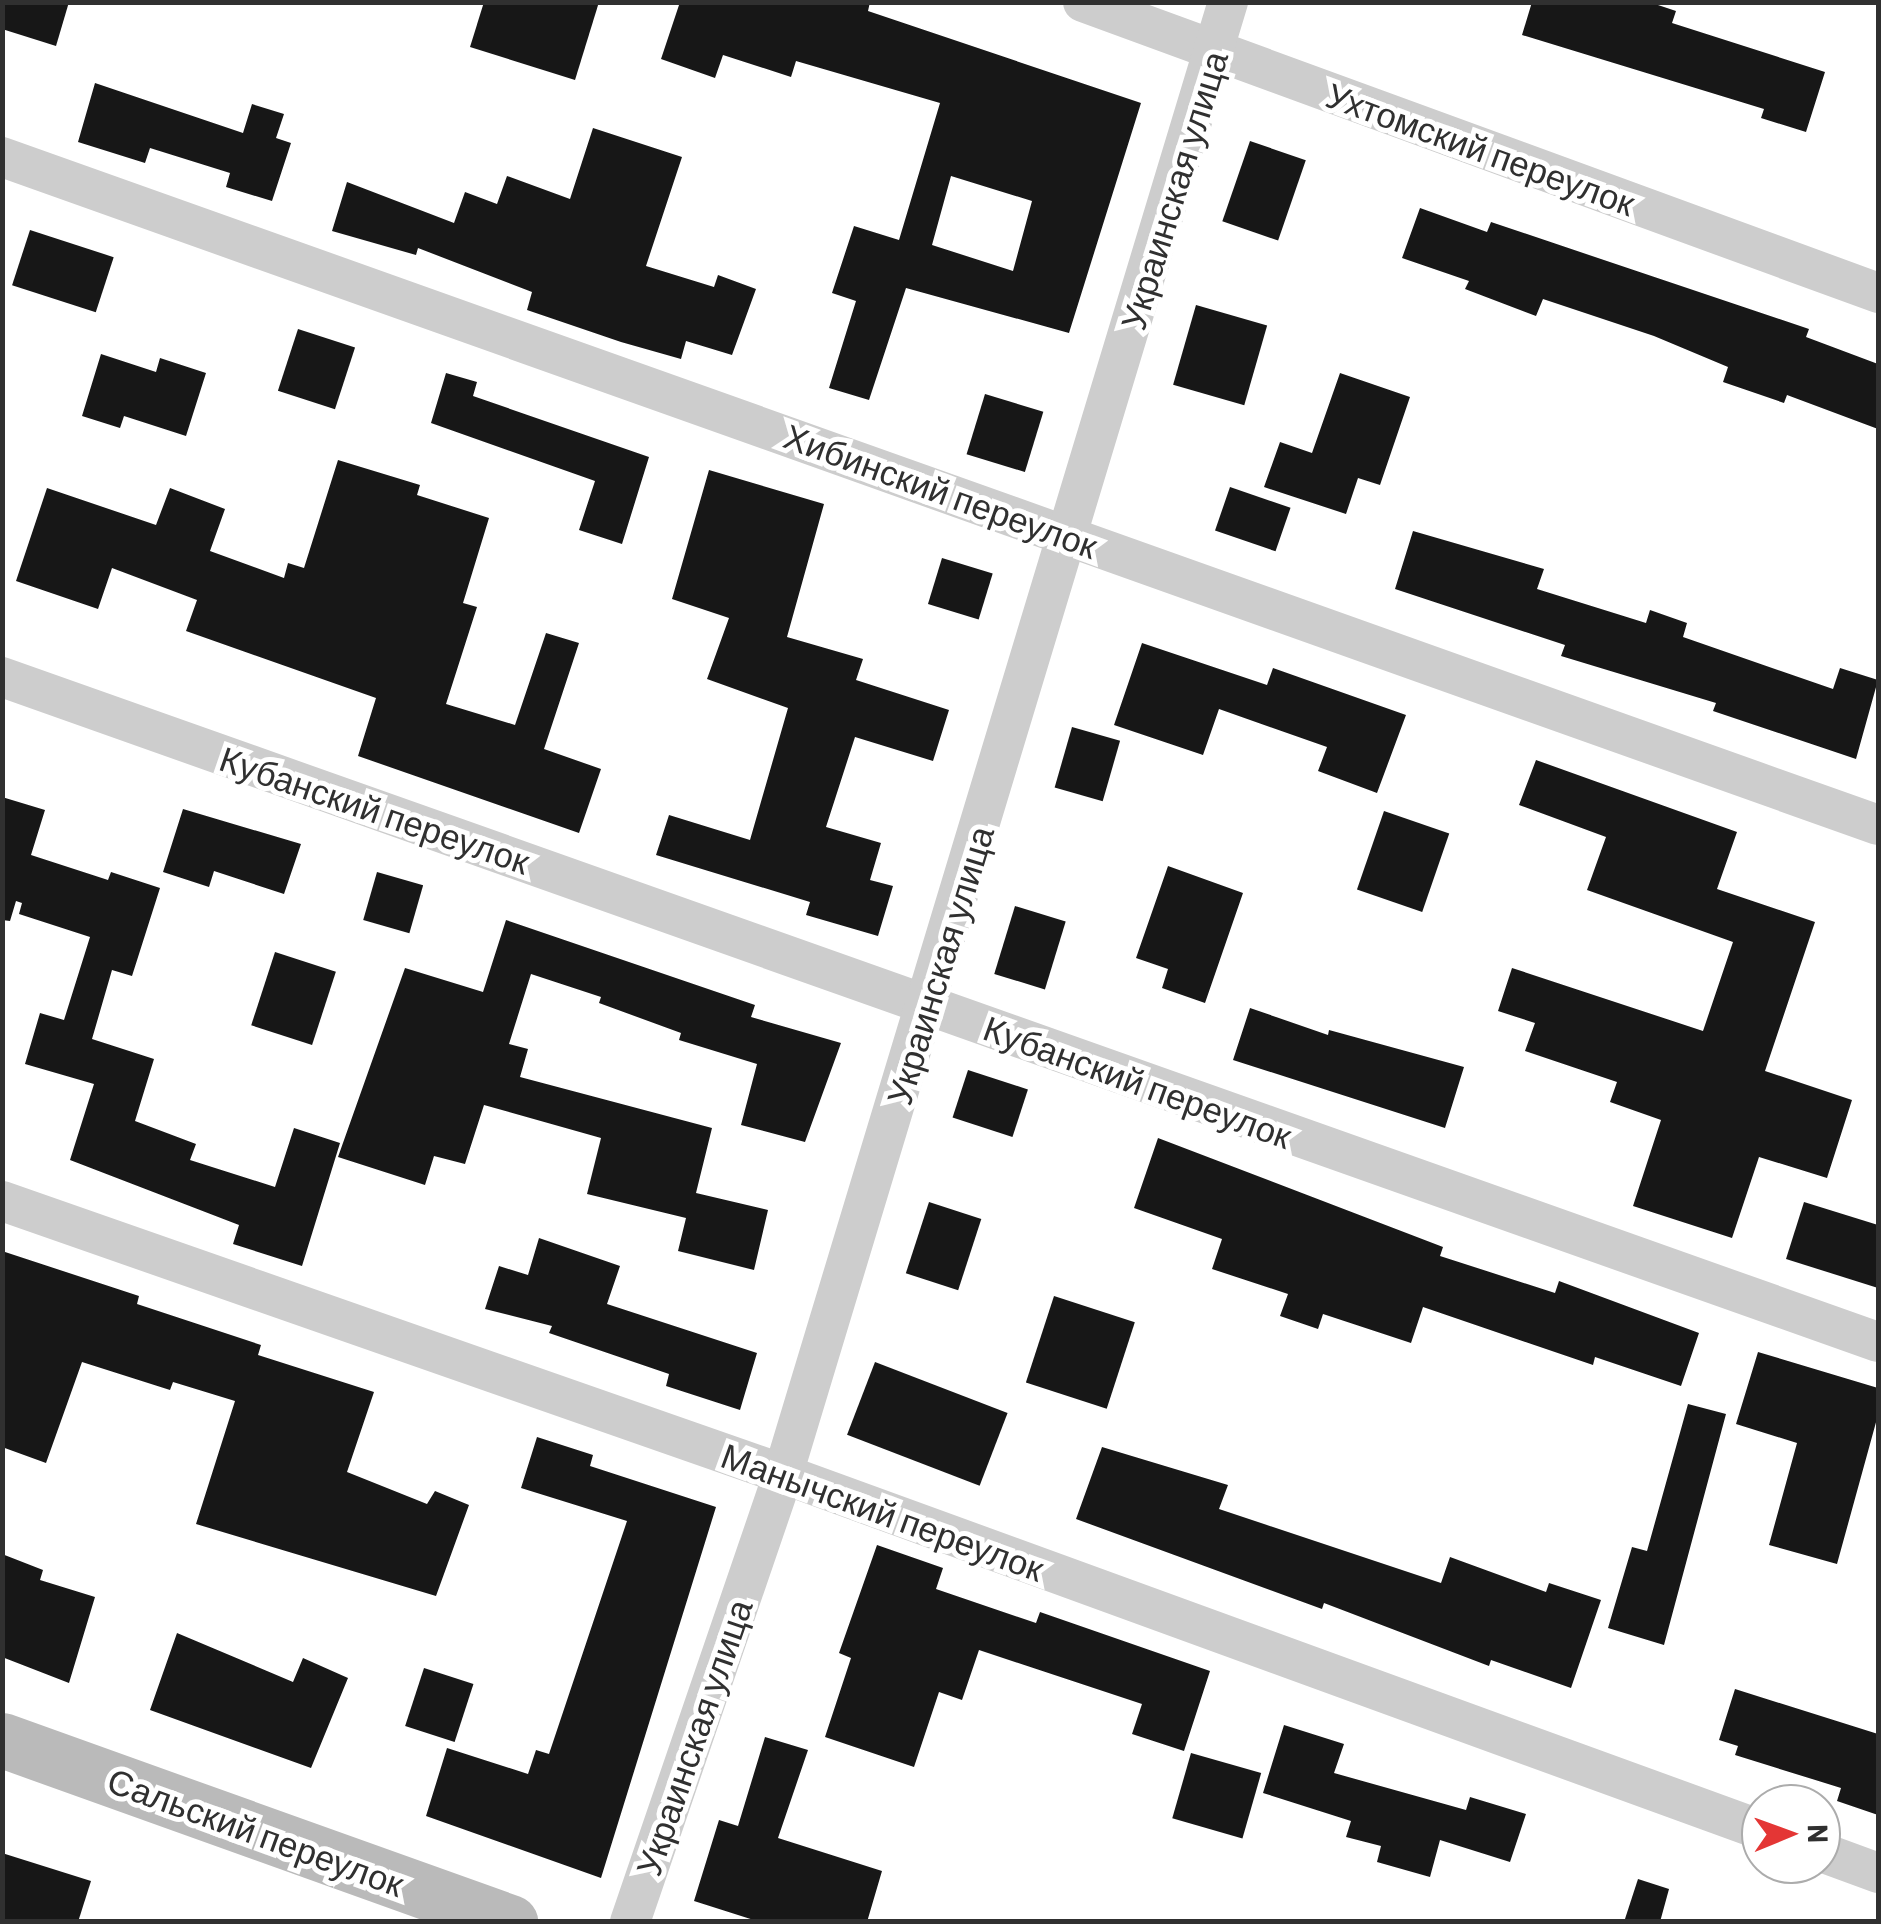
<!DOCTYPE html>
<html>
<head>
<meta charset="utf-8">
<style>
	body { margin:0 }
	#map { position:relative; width:1881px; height:1924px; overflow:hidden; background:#fff; font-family:Barlow,sans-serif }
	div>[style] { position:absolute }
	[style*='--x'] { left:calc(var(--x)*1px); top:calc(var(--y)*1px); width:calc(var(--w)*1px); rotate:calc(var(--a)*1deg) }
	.building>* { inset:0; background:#171717; transform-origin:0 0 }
	.street>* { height:40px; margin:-20px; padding:0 20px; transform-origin:20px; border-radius:20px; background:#cdcdcd }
	.secondary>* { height:55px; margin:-27.5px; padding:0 27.5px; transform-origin:27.5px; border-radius:27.5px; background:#bababa }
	span { translate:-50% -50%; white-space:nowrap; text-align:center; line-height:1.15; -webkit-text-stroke:10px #fff; paint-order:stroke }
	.street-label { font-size:35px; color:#303030 }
	.frame { position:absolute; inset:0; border:5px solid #303030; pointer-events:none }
	.north { position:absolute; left:1741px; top:1784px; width:100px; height:100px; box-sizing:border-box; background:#fff; border:2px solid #acacac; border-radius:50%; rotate:89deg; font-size:28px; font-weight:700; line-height:40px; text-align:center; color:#303030 }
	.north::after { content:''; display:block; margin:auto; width:35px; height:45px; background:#e43635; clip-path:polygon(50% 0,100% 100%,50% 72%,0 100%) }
</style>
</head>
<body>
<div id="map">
	<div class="building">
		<div style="clip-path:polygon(2px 2px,69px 2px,56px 46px,2px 29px)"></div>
		<div style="clip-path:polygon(484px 2px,599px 2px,575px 80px,470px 47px)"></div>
		<div style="clip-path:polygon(evenodd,680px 2px,870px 2px,868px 11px,1141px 103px,1069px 333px,906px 288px,869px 400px,829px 388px,856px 301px,832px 293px,854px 226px,899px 240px,940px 103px,796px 61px,791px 77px,723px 55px,715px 78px,661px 59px,680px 2px,951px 176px,1032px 201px,1013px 271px,932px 245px,951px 176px)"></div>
		<div style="clip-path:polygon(1532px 2px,1649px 2px,1676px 11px,1672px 23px,1825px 72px,1806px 132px,1761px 118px,1764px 109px,1522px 35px)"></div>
		<div style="clip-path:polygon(95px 83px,243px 133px,252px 104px,284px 114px,276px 138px,291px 143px,272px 201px,226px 187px,230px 173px,150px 148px,145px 163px,78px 142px)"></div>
		<div style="clip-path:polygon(593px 128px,682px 157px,646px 266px,714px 287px,718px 275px,756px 289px,732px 355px,686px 341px,681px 359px,621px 342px,527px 310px,532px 292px,418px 248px,416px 255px,332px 231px,347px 182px,454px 223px,465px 192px,497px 204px,507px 176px,570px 199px)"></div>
		<div style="left:1250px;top:141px;width:59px;height:85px;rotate:19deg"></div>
		<div style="clip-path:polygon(1420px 208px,1487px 232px,1491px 222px,1809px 329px,1806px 337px,1878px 364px,1878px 429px,1787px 395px,1784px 403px,1723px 382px,1728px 367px,1654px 336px,1543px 299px,1536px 316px,1465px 289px,1469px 281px,1402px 258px)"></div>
		<div style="left:30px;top:230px;width:88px;height:58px;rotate:18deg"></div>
		<div style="left:1196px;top:305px;width:74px;height:83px;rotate:16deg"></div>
		<div style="left:298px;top:329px;width:60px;height:65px;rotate:18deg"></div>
		<div style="clip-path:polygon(101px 354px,156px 372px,160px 358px,206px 373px,186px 436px,124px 416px,120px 428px,82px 416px)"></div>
		<div style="clip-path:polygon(446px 373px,477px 382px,473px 396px,649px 457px,622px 544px,579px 530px,595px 481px,431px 423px)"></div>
		<div style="clip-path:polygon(1340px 373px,1410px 397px,1380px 485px,1358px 478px,1346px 514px,1264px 487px,1280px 442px,1312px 453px)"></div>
		<div style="left:985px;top:394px;width:61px;height:63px;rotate:17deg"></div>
		<div style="clip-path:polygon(338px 460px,420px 485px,417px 495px,489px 518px,463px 603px,477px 607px,446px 704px,515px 725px,546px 633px,579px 643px,544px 749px,601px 769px,579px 833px,358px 756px,376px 698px,186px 631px,197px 600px,112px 568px,98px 609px,16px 581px,47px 488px,156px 525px,170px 488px,225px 509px,210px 551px,284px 578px,288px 563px,304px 568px)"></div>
		<div style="clip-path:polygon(709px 470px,824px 504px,787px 637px,863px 659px,856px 680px,949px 710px,933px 761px,855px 737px,826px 827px,881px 843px,870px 880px,893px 886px,878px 936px,806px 915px,810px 902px,656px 855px,669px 815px,750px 840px,788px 708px,707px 679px,729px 618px,672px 599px)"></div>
		<div style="left:1230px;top:487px;width:64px;height:46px;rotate:19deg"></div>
		<div style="clip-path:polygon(1413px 531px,1544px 569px,1537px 589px,1646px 623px,1650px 610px,1687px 623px,1683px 637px,1833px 689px,1840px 668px,1878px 680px,1856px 759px,1713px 711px,1716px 703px,1561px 656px,1565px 645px,1395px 589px)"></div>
		<div style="left:942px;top:558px;width:53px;height:48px;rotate:17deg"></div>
		<div style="clip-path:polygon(1142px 643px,1267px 685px,1273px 668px,1406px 715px,1377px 793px,1318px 771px,1327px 747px,1219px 709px,1203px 755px,1114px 725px)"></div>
		<div style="left:1072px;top:727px;width:50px;height:63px;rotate:16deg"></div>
		<div style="clip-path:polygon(1536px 760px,1737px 832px,1717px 889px,1815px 922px,1765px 1071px,1852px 1100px,1827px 1178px,1759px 1157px,1732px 1238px,1633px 1206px,1661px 1120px,1610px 1102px,1617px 1082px,1525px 1051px,1535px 1023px,1498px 1011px,1512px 968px,1703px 1031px,1733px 942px,1587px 890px,1606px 837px,1519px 805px)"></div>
		<div style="clip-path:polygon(2px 797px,45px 810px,31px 855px,108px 880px,111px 872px,160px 888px,132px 976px,112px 970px,92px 1039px,154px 1059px,135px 1121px,196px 1144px,190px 1160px,275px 1187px,294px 1128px,340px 1143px,302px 1266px,233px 1244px,239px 1225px,70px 1160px,94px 1084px,25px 1064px,40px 1013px,64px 1020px,90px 937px,19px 914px,22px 903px,16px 901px,10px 921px,2px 920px)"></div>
		<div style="clip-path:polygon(183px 809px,301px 844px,284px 894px,214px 871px,209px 887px,163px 872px)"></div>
		<div style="left:1384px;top:811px;width:69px;height:83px;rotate:19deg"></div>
		<div style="clip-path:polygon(1168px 866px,1243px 893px,1205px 1003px,1162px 988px,1168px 969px,1136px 958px)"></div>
		<div style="left:377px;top:872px;width:48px;height:50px;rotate:16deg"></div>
		<div style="left:1015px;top:906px;width:53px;height:71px;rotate:17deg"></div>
		<div style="clip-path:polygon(506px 920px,755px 1005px,751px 1017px,841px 1043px,805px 1142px,741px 1125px,757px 1064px,679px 1040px,681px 1033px,599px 1003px,601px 997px,531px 974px,509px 1044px,528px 1049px,520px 1077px,712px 1128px,696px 1193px,768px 1210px,754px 1270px,678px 1251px,686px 1218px,587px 1194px,601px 1138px,484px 1105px,465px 1164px,434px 1156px,425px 1185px,338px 1157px,405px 968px,483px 992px)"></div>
		<div style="left:275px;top:952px;width:64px;height:77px;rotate:18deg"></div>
		<div style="clip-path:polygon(1250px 1008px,1328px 1035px,1329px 1030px,1464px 1067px,1445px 1128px,1233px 1060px)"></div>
		<div style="left:968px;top:1070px;width:63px;height:50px;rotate:18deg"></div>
		<div style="clip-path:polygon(1158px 1138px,1443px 1247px,1440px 1256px,1555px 1293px,1559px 1281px,1699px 1333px,1681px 1386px,1595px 1357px,1593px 1365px,1423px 1307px,1411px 1343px,1323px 1314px,1318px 1329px,1280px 1316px,1288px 1294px,1212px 1269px,1222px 1239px,1134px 1208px)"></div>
		<div style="left:929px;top:1202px;width:55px;height:75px;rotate:18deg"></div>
		<div style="clip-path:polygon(1804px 1202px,1878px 1225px,1878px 1288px,1786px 1259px)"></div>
		<div style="clip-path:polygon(539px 1238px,620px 1266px,607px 1304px,757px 1353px,740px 1410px,666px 1386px,669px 1374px,549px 1333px,552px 1326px,485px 1309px,499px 1266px,528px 1275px)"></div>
		<div style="clip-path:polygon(2px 1251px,139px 1296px,137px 1304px,261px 1345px,258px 1355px,374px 1392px,347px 1472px,427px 1504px,435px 1491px,469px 1505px,436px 1596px,196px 1524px,235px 1401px,173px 1382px,170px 1390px,82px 1362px,46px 1463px,2px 1447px)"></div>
		<div style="left:1054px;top:1296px;width:85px;height:91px;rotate:18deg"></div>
		<div style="clip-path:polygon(1758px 1352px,1878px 1388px,1878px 1415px,1837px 1564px,1769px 1545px,1797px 1443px,1736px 1424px)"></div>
		<div style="left:875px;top:1362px;width:142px;height:78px;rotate:21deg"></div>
		<div style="clip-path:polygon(1688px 1404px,1726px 1414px,1664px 1645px,1608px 1628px,1632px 1547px,1647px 1551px)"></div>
		<div style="clip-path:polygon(537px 1437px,593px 1455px,590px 1466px,716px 1507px,601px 1878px,426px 1816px,447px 1748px,528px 1774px,536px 1750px,549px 1754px,627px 1521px,521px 1488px)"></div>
		<div style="clip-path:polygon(1102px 1447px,1228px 1485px,1219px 1509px,1441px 1583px,1450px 1557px,1546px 1592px,1549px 1583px,1601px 1600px,1571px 1688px,1491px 1660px,1489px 1666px,1324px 1603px,1322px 1609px,1076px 1519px)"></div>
		<div style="clip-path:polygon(877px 1545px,943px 1568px,936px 1589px,1036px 1623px,1040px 1612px,1210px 1671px,1184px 1751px,1132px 1734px,1142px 1704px,979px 1650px,962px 1700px,939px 1692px,914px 1767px,825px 1737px,851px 1658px,839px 1653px)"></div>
		<div style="clip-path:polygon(2px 1554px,43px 1570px,40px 1580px,95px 1597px,69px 1683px,2px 1657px)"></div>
		<div style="clip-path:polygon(177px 1633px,293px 1682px,303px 1658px,348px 1678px,311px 1768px,150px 1710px)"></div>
		<div style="left:424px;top:1668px;width:52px;height:61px;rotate:18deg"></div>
		<div style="clip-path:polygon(1735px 1689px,1878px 1734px,1878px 1815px,1837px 1801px,1841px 1788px,1735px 1755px,1738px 1746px,1719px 1740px)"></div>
		<div style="clip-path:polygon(1284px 1725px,1344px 1744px,1334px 1773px,1466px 1810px,1470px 1797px,1526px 1814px,1510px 1862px,1440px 1840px,1430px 1877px,1377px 1862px,1381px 1846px,1346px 1837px,1351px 1821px,1263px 1793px)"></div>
		<div style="clip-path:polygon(765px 1737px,808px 1750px,778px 1838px,882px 1871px,867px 1922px,760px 1922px,694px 1901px,719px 1820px,738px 1826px)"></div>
		<div style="left:1191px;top:1753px;width:73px;height:68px;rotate:16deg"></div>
		<div style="clip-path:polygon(2px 1853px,91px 1881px,78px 1922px,2px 1922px)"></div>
		<div style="clip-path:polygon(1638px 1879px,1669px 1889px,1660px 1922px,1624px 1922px)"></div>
	</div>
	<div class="street">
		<div style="--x:1083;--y:2;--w:847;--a:20.1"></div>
		<div style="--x:2;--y:157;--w:1991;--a:19.6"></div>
		<div style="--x:2;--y:677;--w:1990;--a:19.52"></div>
		<div style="--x:2;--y:1201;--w:827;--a:19.27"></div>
		<div style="--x:783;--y:1474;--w:1041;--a:20"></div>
		<div style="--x:1821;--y:1852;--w:61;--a:20.2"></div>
		<div style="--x:630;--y:1922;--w:473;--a:-71.1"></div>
		<div style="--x:783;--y:1474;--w:1538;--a:-73.18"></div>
	</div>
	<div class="secondary">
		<div style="--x:2;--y:1740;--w:540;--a:19.71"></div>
	</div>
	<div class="street-label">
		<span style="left:1481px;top:148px;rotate:20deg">Ухтомский переулок</span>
		<span style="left:1173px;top:190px;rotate:-73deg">Украинская улица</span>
		<span style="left:941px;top:490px;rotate:20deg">Хибинский переулок</span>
		<span style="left:375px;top:809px;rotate:19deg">Кубанский переулок</span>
		<span style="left:939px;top:965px;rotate:-73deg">Украинская улица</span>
		<span style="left:1138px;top:1081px;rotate:20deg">Кубанский переулок</span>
		<span style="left:883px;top:1511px;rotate:20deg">Манычский переулок</span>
		<span style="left:693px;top:1737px;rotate:-71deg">Украинская улица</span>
		<span style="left:256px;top:1831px;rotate:20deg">Сальский переулок</span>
	</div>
	<div class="frame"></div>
	<div class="north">N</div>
</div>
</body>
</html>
